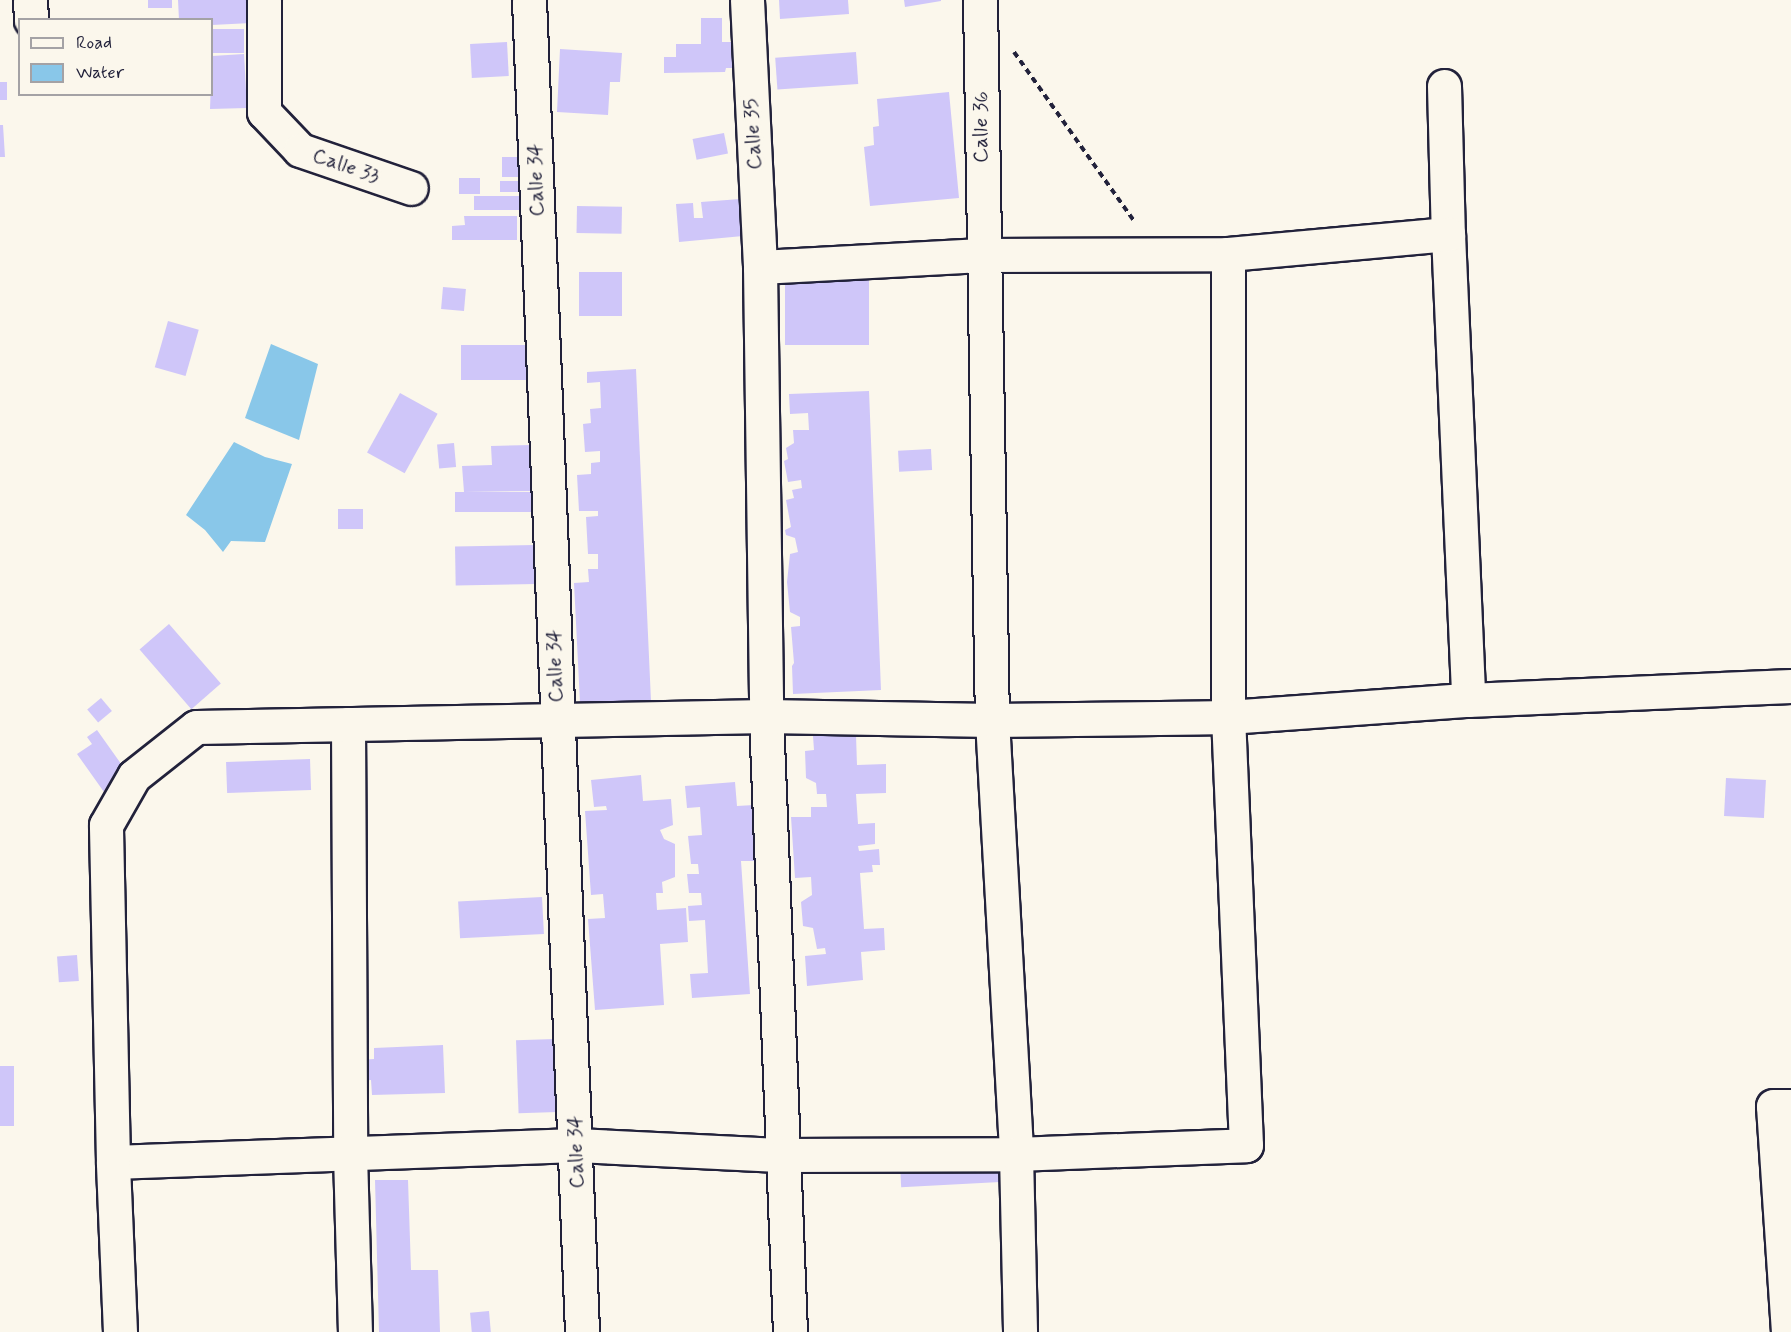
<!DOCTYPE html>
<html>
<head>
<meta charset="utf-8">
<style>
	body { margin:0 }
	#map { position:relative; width:1791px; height:1332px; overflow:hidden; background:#fbf7ec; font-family:Mynerve,sans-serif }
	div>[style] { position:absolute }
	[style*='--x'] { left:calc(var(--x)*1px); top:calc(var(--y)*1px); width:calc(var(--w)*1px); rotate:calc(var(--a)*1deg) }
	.water>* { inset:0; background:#89c7e9 }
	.building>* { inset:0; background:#cfc6f9; transform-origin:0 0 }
	.path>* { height:4px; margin-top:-2px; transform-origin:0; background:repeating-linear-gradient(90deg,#22223b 0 6px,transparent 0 10.5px) }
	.roads { filter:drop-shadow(2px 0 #22223b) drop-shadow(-2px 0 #22223b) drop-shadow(0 2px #22223b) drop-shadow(0 -2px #22223b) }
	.street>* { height:33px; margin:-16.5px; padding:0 16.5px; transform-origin:16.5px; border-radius:16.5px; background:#fbf7ec }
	span { translate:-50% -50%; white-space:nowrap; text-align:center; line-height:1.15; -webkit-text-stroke:6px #fbf7ec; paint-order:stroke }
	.street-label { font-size:21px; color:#22223b }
	.legend { position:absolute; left:18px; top:18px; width:195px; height:78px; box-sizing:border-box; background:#fbf7ec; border:2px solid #a4a2a5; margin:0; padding:8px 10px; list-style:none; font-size:18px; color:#22223b }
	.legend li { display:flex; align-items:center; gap:12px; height:30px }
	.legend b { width:30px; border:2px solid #a4a2a5 }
</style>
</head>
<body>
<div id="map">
	<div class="water">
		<div style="clip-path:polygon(271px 344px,318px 364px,299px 440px,245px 418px)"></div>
		<div style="clip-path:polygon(234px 442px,265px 457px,292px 464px,265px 542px,231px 541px,223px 552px,205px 530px,186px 515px)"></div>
	</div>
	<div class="building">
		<div style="left:148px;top:0;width:24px;height:8px"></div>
		<div style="clip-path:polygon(178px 0,250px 0,251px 23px,212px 25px,212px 20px,179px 20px)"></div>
		<div style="clip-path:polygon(779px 0,848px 0,849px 14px,780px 19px)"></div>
		<div style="clip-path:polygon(904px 0,941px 0,941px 1px,905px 7px)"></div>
		<div style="clip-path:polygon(701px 18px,722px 18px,722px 42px,733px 42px,733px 68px,726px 68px,725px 72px,664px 73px,664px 57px,676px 57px,676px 44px,701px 44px)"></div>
		<div style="left:244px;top:29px;width:24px;height:32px;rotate:90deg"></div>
		<div style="left:507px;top:42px;width:34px;height:37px;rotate:87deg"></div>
		<div style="clip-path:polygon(560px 49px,622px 53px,620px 82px,610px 82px,608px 115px,557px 112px)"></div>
		<div style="left:856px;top:52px;width:32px;height:81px;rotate:86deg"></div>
		<div style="clip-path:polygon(244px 54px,247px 108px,210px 109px,212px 56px)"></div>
		<div style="left:0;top:82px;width:7px;height:18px"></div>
		<div style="clip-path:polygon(949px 92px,959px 198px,870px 206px,864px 147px,874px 145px,873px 127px,879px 126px,877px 99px)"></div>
		<div style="clip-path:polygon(0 125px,3px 125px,5px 157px,0 157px)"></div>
		<div style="left:724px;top:133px;width:21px;height:32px;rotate:79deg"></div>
		<div style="left:502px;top:157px;width:23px;height:20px"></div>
		<div style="left:459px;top:178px;width:21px;height:16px"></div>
		<div style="left:500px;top:181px;width:29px;height:11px"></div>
		<div style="left:474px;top:196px;width:60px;height:14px"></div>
		<div style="clip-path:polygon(740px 199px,743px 236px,679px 242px,676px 204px,693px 203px,694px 218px,703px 218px,701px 202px)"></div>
		<div style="left:577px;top:206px;width:45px;height:27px;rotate:1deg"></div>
		<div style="clip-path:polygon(464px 216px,517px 216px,517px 240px,452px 240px,452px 226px,465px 225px)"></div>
		<div style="left:579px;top:272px;width:43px;height:44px"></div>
		<div style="left:785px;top:278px;width:84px;height:67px"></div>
		<div style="left:443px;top:287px;width:23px;height:22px;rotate:5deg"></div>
		<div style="left:168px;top:321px;width:32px;height:48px;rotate:16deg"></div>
		<div style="left:527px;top:345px;width:35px;height:66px;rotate:90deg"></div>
		<div style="clip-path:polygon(636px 369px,651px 701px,580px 703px,574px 583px,589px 582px,588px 569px,598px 569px,598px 554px,588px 554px,586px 517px,598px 516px,598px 511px,579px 511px,577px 475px,591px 474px,591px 463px,600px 462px,600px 451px,585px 452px,583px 424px,591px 423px,590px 409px,601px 408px,600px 382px,587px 383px,587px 372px)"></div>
		<div style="clip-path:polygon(869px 391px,881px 690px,793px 694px,792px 666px,794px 663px,791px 627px,800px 626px,800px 617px,790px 612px,787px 582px,790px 554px,798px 552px,795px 538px,786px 535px,785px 530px,791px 527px,786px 500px,794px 498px,792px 490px,802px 488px,801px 480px,788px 482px,784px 461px,788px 459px,786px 448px,794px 443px,793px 430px,809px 430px,808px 413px,790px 414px,789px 394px)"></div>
		<div style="left:400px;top:393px;width:43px;height:68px;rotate:29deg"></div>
		<div style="left:454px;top:443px;width:24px;height:17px;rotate:85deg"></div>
		<div style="clip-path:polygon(532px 445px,534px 491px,464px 492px,462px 466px,492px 465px,491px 446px)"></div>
		<div style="left:931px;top:449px;width:21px;height:33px;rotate:87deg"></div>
		<div style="left:531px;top:492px;width:20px;height:76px;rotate:90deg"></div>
		<div style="left:338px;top:509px;width:25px;height:20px"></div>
		<div style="left:535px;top:545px;width:39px;height:80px;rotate:89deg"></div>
		<div style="left:169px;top:624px;width:79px;height:39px;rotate:49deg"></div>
		<div style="left:101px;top:698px;width:17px;height:18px;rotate:50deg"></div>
		<div style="clip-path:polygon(97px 730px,129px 775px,104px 792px,77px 754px,92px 744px,87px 737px)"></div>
		<div style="clip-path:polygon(856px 735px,857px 765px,886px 764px,886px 793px,856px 794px,858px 824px,875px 823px,875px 844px,858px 846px,859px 851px,879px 849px,880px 865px,872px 865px,873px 872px,860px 873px,864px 929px,884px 928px,885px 950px,861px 952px,863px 980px,807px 986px,805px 956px,826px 954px,825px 948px,817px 949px,813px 928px,803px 926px,801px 902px,812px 895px,811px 877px,795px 878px,791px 817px,811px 817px,811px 807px,827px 807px,826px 794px,817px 794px,816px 783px,806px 778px,805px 751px,814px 750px,813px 736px)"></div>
		<div style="left:310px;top:759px;width:31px;height:84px;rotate:88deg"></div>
		<div style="clip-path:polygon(641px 775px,643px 801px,671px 799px,673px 825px,660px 830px,664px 839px,675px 844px,675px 877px,662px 882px,663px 893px,656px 893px,657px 910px,686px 908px,688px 942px,660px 944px,664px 1005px,595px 1010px,588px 919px,605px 918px,603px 894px,591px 895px,585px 811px,607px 810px,606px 806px,594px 807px,591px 780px)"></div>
		<div style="left:1726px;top:778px;width:40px;height:38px;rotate:3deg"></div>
		<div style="clip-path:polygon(735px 782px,737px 806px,754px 805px,757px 861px,741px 861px,750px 994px,692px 998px,690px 974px,708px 973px,705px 920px,689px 921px,688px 906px,702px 905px,701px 893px,689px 893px,687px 874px,699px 874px,698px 864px,691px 864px,688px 836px,702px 835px,700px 807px,687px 808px,685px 786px)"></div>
		<div style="left:542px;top:897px;width:37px;height:84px;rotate:87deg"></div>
		<div style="left:77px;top:955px;width:26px;height:20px;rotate:86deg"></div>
		<div style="left:555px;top:1039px;width:73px;height:39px;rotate:88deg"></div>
		<div style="clip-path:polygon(443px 1045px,445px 1093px,372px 1095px,371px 1080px,360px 1081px,359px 1060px,374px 1059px,374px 1048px)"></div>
		<div style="left:0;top:1066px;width:14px;height:60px"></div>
		<div style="left:999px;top:1162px;width:20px;height:99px;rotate:87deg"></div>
		<div style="clip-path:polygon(375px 1180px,408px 1180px,411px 1270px,438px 1270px,440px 1332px,379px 1332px)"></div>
		<div style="left:489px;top:1311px;width:21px;height:19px;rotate:85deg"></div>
	</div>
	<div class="path">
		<div style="--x:1014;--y:52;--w:209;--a:54.6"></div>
	</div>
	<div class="roads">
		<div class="street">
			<div style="--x:30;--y:0;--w:20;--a:87"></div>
			<div style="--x:264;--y:0;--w:112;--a:90"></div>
			<div style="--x:264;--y:112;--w:52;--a:46.5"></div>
			<div style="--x:300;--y:150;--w:117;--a:18.9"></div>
			<div style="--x:529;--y:0;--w:1333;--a:87.72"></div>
			<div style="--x:747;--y:0;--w:267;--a:87.2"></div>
			<div style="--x:760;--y:267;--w:449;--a:89.2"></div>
			<div style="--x:766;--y:716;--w:616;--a:87.77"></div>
			<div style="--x:980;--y:0;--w:720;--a:89.05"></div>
			<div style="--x:992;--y:720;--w:435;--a:86.8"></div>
			<div style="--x:1016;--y:1154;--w:178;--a:88.7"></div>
			<div style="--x:1444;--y:86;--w:148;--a:88.5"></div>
			<div style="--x:1448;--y:234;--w:466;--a:87.5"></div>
			<div style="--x:760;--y:267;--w:222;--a:-3.1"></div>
			<div style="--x:982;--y:255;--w:246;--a:-0.2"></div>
			<div style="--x:1228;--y:254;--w:221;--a:-5.2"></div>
			<div style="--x:348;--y:724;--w:430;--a:89.7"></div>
			<div style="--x:350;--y:1154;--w:178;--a:88.4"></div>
			<div style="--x:113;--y:1162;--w:463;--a:-2.1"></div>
			<div style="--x:576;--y:1145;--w:208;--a:2.8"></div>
			<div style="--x:784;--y:1155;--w:232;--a:-0.2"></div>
			<div style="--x:1016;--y:1154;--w:230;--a:-2.2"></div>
			<div style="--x:1246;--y:1145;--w:428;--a:-92.4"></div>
			<div style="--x:1228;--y:717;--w:463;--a:-90"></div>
			<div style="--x:120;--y:1332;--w:170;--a:-92.4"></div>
			<div style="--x:113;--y:1162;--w:337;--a:-91.2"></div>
			<div style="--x:106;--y:825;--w:56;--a:-60.3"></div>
			<div style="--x:134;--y:776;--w:79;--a:-38.3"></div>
			<div style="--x:196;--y:727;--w:570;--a:-1.11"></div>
			<div style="--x:766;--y:716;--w:226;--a:1"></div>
			<div style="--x:992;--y:720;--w:236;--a:-0.7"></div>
			<div style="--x:1228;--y:717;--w:241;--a:-4.1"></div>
			<div style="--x:1468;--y:700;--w:323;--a:-2.5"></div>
			<div style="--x:1788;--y:1332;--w:226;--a:-93.8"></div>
			<div style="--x:1773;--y:1106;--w:18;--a:0"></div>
		</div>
	</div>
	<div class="street-label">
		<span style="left:981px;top:127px;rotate:-90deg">Calle 36</span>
		<span style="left:753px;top:134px;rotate:-93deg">Calle 35</span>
		<span style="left:346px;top:166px;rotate:19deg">Calle 33</span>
		<span style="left:536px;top:180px;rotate:-92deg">Calle 34</span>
		<span style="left:555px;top:666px;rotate:-92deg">Calle 34</span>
		<span style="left:576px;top:1152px;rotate:-92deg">Calle 34</span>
	</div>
	<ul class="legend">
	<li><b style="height:8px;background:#fbf7ec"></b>Road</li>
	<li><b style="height:16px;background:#89c7e9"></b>Water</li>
	</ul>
</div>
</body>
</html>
